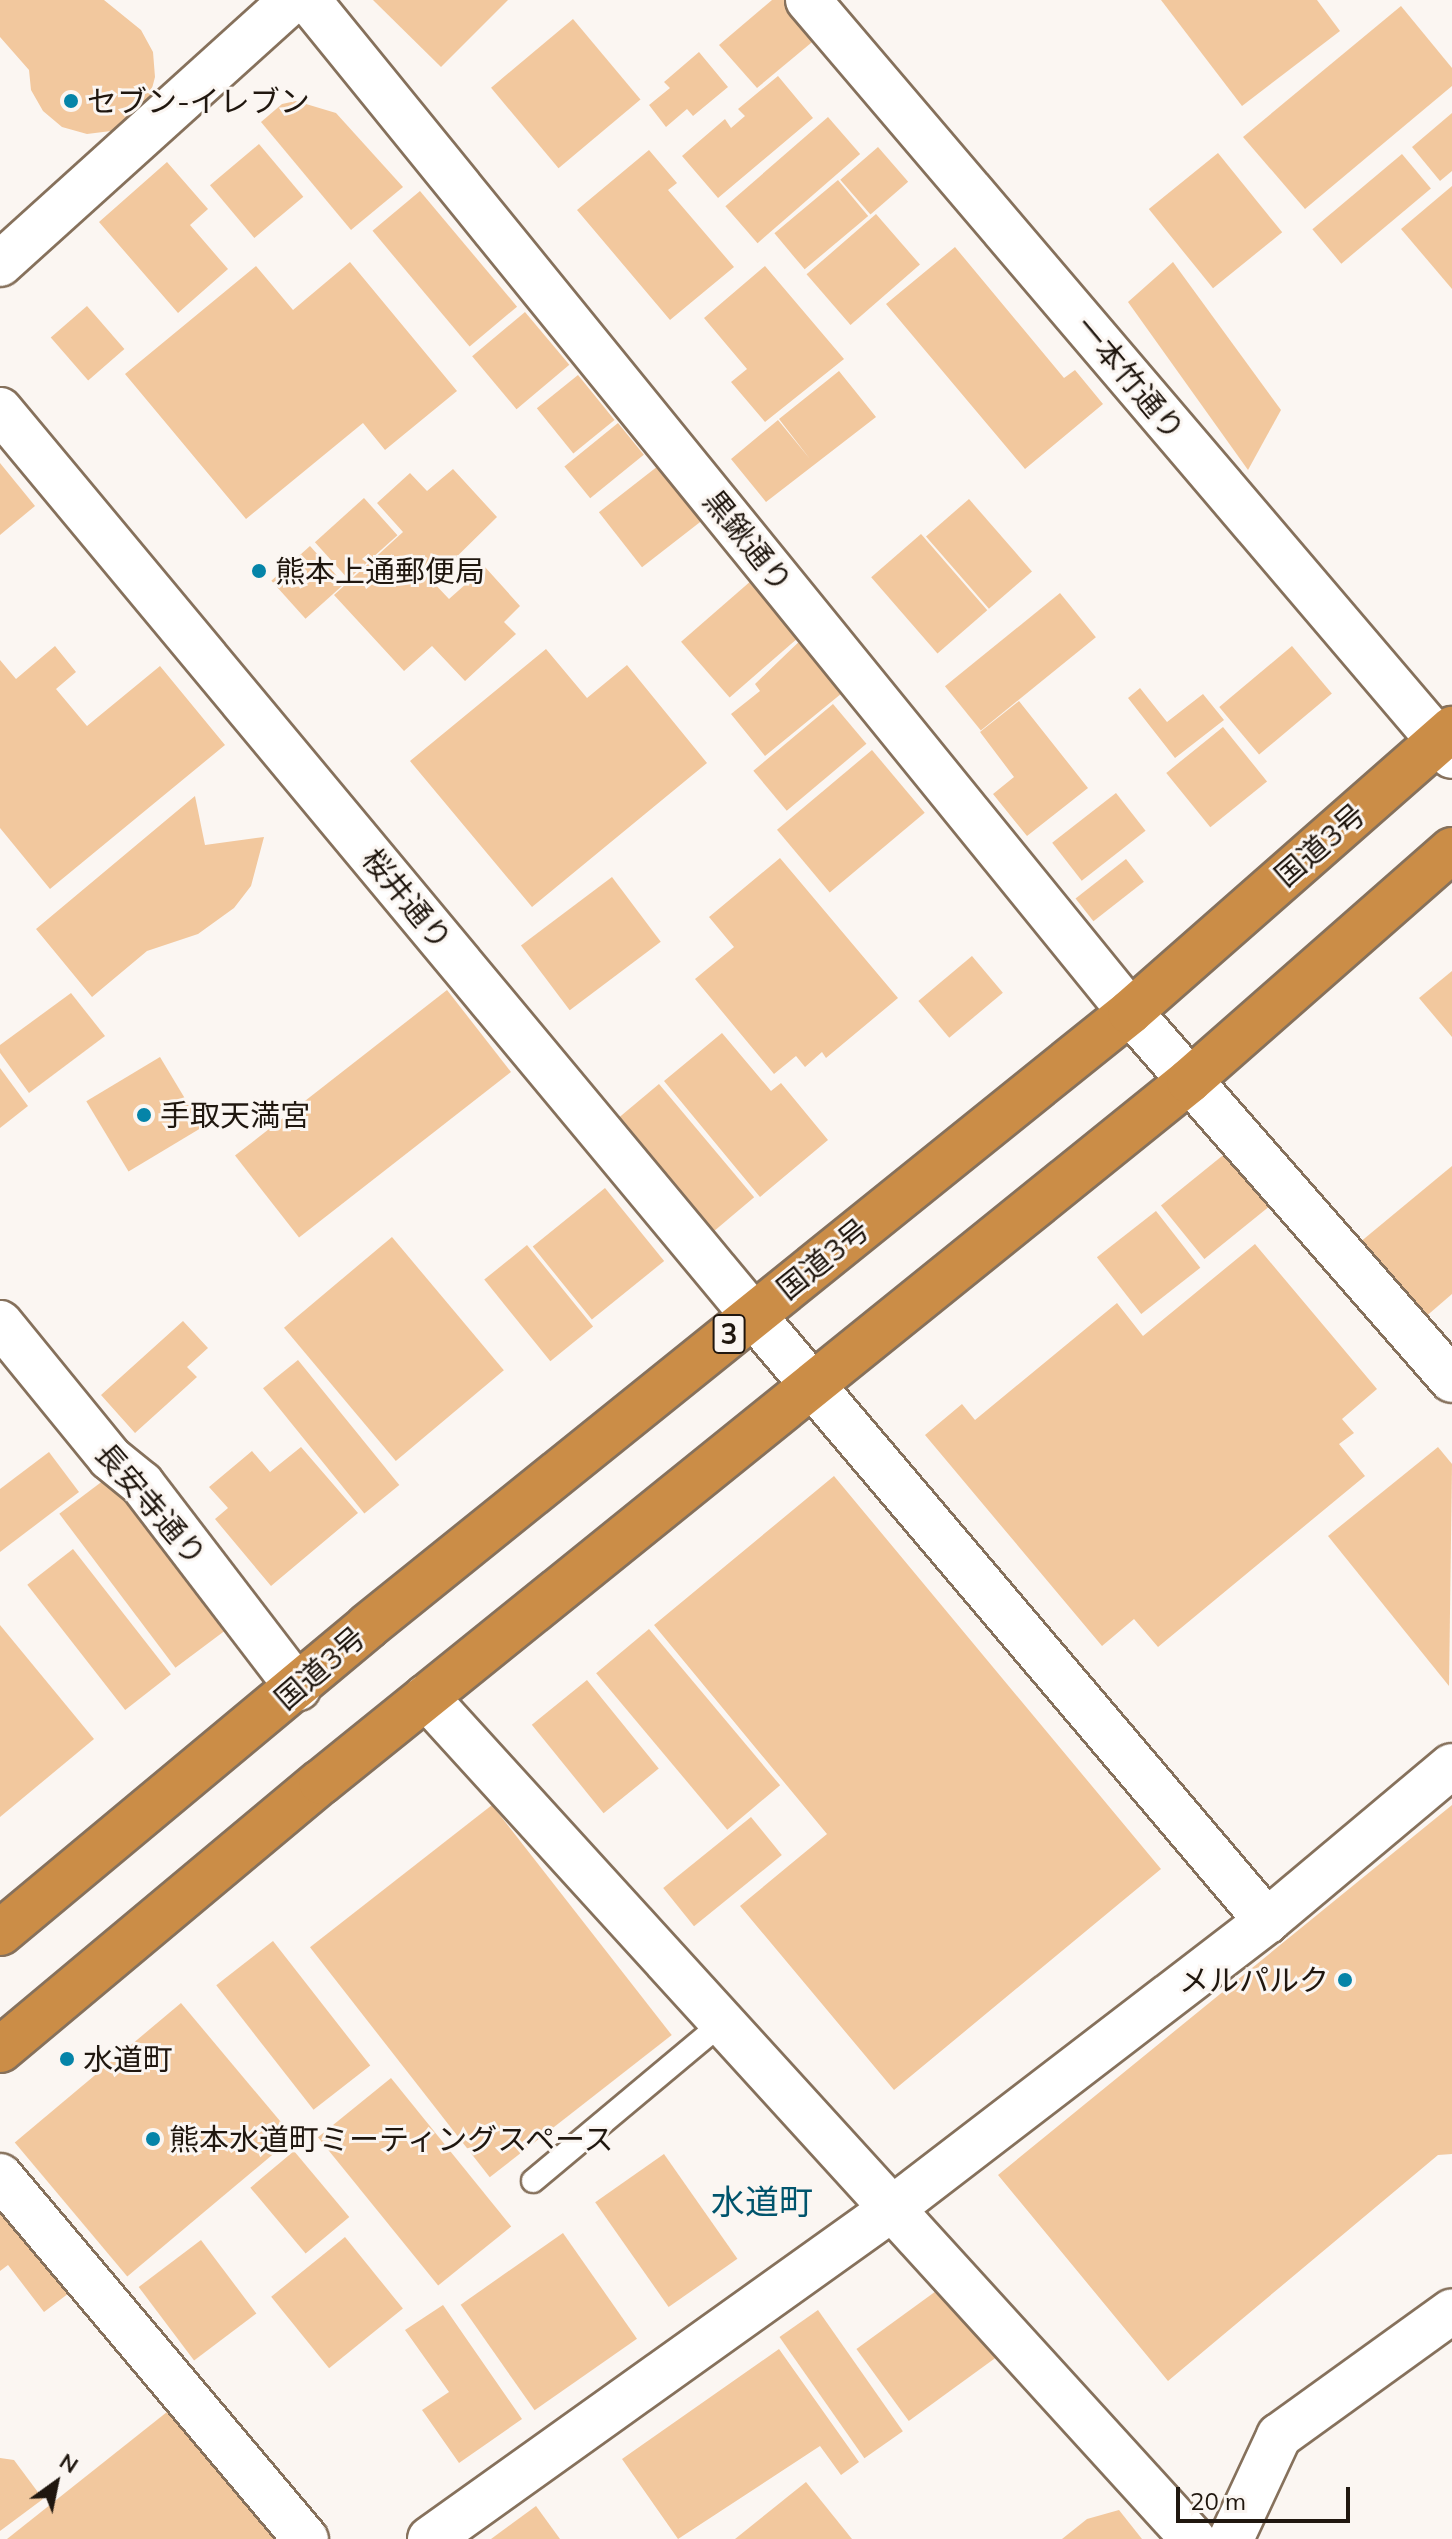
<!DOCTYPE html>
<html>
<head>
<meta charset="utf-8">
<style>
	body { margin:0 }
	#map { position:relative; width:1452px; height:2539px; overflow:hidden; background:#fbf6f2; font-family:Mulish,"Noto Sans JP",sans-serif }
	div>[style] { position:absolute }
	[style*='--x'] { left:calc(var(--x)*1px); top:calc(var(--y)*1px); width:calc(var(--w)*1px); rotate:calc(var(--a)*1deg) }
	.building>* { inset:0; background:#f2c89e; transform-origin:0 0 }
	.roads { filter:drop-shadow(2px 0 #86715c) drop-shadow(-2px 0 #86715c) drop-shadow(0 2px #86715c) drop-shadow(0 -2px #86715c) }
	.lane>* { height:22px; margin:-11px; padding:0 11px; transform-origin:11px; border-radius:11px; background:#fff }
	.street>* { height:44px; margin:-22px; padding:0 22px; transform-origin:22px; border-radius:22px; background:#fff }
	.secondary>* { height:44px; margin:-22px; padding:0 22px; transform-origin:22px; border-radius:22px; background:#fff }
	.highway>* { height:44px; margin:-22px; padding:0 22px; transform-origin:22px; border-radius:22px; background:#cb8d47 }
	.dots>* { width:22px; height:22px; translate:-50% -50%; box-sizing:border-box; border:4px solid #fbf6f2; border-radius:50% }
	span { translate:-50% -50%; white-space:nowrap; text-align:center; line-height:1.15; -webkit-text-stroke:6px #fbf6f2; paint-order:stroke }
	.shield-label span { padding:2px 6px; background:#fbf6f2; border:2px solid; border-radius:6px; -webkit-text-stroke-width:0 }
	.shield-label { font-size:28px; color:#20170f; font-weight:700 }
	.poi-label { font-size:30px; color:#20170f }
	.left { translate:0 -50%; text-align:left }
	.right { translate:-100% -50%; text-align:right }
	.street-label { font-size:30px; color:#20170f }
	.quarter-label { font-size:34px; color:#00546c }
	.north { position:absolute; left:16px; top:2443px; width:80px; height:80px; -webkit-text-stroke:6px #fbf6f2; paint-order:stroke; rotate:33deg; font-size:22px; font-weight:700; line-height:32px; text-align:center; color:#20170f }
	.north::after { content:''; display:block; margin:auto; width:28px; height:36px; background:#20170f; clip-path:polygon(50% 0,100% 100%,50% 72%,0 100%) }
	.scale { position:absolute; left:1176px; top:2487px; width:174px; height:36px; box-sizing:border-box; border:4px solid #20170f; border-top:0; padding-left:10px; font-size:24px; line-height:28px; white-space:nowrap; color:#20170f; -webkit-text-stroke:6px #fbf6f2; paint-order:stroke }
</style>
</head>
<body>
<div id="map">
	<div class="building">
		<div style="clip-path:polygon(0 0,104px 0,141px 30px,153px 52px,155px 77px,149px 100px,133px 120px,111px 131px,87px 134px,62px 127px,43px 111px,31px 90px,29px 70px,0 37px)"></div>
		<div style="clip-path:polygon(373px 0,508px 0,441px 67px)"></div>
		<div style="clip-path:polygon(772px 0,784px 0,817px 38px,757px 88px,719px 45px)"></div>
		<div style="clip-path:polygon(1161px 0,1317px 0,1340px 31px,1242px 106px)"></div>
		<div style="clip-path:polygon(1401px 6px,1452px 68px,1452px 86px,1305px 209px,1243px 137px)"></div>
		<div style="left:573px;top:19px;width:105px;height:107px;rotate:50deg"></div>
		<div style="clip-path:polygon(699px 52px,728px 87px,693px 116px,687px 109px,666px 127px,649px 105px,670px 88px,664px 82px)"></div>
		<div style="clip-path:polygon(778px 76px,813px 118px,718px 198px,682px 156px,725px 119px,731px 128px,745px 116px,738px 109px)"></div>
		<div style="clip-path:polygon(296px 101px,336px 113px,403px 187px,351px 230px,261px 122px,282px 104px)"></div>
		<div style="clip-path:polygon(1452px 113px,1452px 171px,1440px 181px,1412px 147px)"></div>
		<div style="left:828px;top:117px;width:49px;height:136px;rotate:49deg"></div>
		<div style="left:259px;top:144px;width:69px;height:64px;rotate:50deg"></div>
		<div style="left:878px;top:147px;width:46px;height:50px;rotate:49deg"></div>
		<div style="clip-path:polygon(649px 150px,677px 183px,668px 190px,734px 267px,670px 320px,577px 210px)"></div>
		<div style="left:1218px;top:153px;width:102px;height:89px;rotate:51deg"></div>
		<div style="left:1402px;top:154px;width:45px;height:117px;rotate:50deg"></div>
		<div style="clip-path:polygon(167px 162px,208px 209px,190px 225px,228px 269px,178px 313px,99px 222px)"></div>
		<div style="left:838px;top:180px;width:47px;height:83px;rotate:50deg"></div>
		<div style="clip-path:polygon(1452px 186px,1452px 289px,1401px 229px)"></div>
		<div style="left:420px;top:191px;width:151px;height:62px;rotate:50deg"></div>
		<div style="left:876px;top:214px;width:67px;height:92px;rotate:49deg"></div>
		<div style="clip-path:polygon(955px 247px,1064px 378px,1075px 370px,1103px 404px,1025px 469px,886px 304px)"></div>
		<div style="clip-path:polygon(350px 262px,457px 391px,385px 450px,363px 423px,246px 519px,125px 374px,256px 266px,293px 310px)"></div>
		<div style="clip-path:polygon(1173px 262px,1281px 410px,1248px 470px,1128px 302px)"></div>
		<div style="clip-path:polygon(765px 266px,844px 359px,765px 422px,731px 382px,747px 369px,704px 318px)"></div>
		<div style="left:87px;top:306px;width:57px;height:48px;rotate:49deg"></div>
		<div style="left:525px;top:312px;width:69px;height:69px;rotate:50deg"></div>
		<div style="clip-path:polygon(839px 371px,876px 417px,766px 502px,731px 459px,778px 420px,810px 459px,779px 419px)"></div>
		<div style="left:578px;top:375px;width:58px;height:53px;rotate:51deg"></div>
		<div style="left:618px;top:423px;width:41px;height:69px;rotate:51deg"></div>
		<div style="clip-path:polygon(0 463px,35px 506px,0 535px)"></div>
		<div style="left:658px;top:466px;width:70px;height:75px;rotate:52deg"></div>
		<div style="clip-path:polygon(453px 469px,497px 517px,432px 581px,449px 599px,485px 567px,520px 606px,504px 622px,516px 634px,465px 681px,432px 646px,404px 671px,334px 595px,403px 532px,377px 503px,410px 473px,427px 491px)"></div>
		<div style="left:364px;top:498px;width:50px;height:66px;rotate:48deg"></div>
		<div style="left:969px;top:499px;width:96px;height:57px;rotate:49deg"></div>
		<div style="left:921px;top:534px;width:101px;height:66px;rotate:49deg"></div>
		<div style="left:310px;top:546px;width:51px;height:52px;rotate:48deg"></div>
		<div style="left:752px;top:580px;width:74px;height:94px;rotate:49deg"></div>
		<div style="left:1060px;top:593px;width:57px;height:148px;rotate:51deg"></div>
		<div style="clip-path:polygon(805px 636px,847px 689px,765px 756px,731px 714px,760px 691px,755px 684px)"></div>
		<div style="clip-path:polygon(55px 646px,76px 672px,56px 689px,87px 726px,160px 666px,225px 745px,50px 889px,0 828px,0 660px,16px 679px)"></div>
		<div style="left:1292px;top:646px;width:62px;height:95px;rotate:50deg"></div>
		<div style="clip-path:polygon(546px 649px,587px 698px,627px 665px,707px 763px,532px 907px,410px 761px)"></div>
		<div style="clip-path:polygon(1140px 688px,1167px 722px,1203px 694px,1224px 720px,1175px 758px,1128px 698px)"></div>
		<div style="clip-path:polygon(1019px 701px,1088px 788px,1027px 836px,993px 794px,1014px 777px,980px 732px)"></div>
		<div style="left:833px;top:704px;width:52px;height:104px;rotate:50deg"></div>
		<div style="left:1223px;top:727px;width:70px;height:73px;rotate:51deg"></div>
		<div style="left:872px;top:750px;width:82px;height:124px;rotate:50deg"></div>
		<div style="left:1116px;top:793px;width:48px;height:81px;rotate:52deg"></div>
		<div style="clip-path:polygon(195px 796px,205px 845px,264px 837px,251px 886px,234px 908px,198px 934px,147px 951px,92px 997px,36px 929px)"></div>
		<div style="clip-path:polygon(780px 858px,898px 998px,826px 1058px,822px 1052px,805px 1067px,796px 1056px,774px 1074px,695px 979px,734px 947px,709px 917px)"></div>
		<div style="left:1126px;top:859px;width:29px;height:64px;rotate:52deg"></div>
		<div style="left:612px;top:877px;width:81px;height:114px;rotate:53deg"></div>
		<div style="left:972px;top:956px;width:48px;height:70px;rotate:50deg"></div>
		<div style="clip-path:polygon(1452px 971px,1452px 1037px,1419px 998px)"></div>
		<div style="left:447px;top:990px;width:104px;height:269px;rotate:52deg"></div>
		<div style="clip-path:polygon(71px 993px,105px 1036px,29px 1093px,0 1053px,0 1045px)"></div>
		<div style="clip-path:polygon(722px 1033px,771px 1091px,781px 1083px,828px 1140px,760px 1197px,664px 1081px)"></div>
		<div style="left:160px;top:1057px;width:82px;height:86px;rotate:59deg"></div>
		<div style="clip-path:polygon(0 1068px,28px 1106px,0 1128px)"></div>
		<div style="left:659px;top:1084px;width:148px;height:53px;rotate:50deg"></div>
		<div style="left:1227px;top:1152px;width:69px;height:85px;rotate:51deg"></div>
		<div style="clip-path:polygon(1452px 1166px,1452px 1294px,1423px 1319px,1359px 1243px)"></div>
		<div style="left:605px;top:1188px;width:94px;height:93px;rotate:51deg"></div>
		<div style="left:1156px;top:1211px;width:72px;height:75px;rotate:52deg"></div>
		<div style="left:392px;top:1237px;width:174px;height:141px;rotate:50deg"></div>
		<div style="clip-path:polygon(1255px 1244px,1377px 1389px,1342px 1419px,1354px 1433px,1339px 1444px,1365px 1476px,1158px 1647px,1134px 1619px,1102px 1646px,925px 1435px,962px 1404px,975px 1420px,1117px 1303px,1143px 1336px)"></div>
		<div style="left:527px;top:1245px;width:105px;height:55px;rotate:51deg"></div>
		<div style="clip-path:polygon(183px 1321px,208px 1348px,187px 1367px,197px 1377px,135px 1433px,101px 1395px)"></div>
		<div style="left:298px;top:1360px;width:161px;height:45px;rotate:51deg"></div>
		<div style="clip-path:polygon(301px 1447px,358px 1513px,271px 1586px,215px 1519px,228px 1508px,209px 1487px,252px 1451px,270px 1472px)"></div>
		<div style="clip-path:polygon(1438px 1447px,1452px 1464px,1449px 1686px,1328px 1536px)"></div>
		<div style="clip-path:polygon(49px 1452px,79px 1492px,0 1552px,0 1489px)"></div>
		<div style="clip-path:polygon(834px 1476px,1161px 1869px,894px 2090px,740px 1906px,827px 1834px,654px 1625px)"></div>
		<div style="left:108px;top:1477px;width:193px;height:61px;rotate:53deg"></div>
		<div style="left:73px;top:1549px;width:159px;height:58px;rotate:52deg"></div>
		<div style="clip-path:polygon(0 1625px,94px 1739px,0 1817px)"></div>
		<div style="left:649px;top:1629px;width:204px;height:69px;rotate:50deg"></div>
		<div style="left:587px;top:1680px;width:114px;height:71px;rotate:51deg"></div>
		<div style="left:492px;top:1805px;width:292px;height:231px;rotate:52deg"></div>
		<div style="clip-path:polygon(1452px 1805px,1452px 2154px,1438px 2155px,1168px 2381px,998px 2175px)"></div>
		<div style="left:751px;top:1817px;width:49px;height:113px;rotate:51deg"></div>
		<div style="left:273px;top:1941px;width:158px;height:72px;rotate:52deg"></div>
		<div style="left:181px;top:2003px;width:175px;height:217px;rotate:50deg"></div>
		<div style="left:391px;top:2078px;width:191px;height:94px;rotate:51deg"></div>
		<div style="left:294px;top:2151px;width:86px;height:57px;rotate:50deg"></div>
		<div style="left:664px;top:2154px;width:128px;height:84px;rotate:55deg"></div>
		<div style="clip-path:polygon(0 2193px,73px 2290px,44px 2312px,8px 2265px,0 2271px)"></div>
		<div style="left:563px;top:2233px;width:129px;height:125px;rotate:55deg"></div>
		<div style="left:345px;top:2237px;width:92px;height:95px;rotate:51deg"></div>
		<div style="left:201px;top:2240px;width:92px;height:78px;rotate:53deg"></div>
		<div style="left:943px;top:2286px;width:89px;height:107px;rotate:54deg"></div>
		<div style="clip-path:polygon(443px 2305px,522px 2419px,459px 2463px,422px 2410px,449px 2392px,405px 2330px)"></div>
		<div style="left:818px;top:2310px;width:148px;height:47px;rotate:55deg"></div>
		<div style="clip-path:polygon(779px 2349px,859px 2462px,841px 2475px,820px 2446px,678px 2539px,622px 2459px)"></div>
		<div style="clip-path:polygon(172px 2408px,277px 2539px,7px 2539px)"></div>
		<div style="clip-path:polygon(0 2458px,14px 2460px,43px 2499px,0 2531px)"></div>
		<div style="clip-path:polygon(806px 2482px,852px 2539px,735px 2539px)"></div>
		<div style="clip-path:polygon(536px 2506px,560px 2539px,491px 2539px)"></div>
		<div style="clip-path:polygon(1119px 2510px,1142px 2539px,1062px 2539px,1087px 2519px)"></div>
	</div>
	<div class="roads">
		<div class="lane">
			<div style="--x:533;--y:2181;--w:245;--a:-39.9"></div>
		</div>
		<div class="street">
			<div style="--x:308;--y:0;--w:1304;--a:50.91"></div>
			<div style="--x:1130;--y:1012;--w:489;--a:48.8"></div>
			<div style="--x:808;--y:0;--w:993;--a:49.57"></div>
			<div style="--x:0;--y:264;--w:394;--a:-42.1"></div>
			<div style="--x:0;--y:410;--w:1177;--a:50.24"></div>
			<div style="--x:753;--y:1315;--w:795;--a:49.7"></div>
			<div style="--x:0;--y:1323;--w:174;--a:50.8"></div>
			<div style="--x:110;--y:1458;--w:41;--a:39.1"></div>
			<div style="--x:142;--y:1484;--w:257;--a:52.6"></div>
			<div style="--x:426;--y:1697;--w:1139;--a:47.67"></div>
			<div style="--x:0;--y:2176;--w:475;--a:49.9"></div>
			<div style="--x:430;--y:2539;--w:564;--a:-35.55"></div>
			<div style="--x:889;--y:2211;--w:476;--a:-37.5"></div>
			<div style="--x:1267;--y:1921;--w:241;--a:-40"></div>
		</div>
		<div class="secondary">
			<div style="--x:1231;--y:2539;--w:114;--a:-65"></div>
			<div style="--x:1279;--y:2436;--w:213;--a:-35.8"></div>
		</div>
		<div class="highway">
			<div style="--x:0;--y:1933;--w:479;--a:-39.8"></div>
			<div style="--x:368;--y:1626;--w:979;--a:-38.86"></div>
			<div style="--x:1130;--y:1012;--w:429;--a:-41.3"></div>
			<div style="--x:0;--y:2050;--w:418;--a:-39.9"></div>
			<div style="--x:321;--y:1782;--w:1116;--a:-38.92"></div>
			<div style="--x:1189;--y:1081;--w:350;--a:-41.3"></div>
		</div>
	</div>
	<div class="dots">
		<div style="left:71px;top:101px;background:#0584a8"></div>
		<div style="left:259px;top:571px;background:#0584a8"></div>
		<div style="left:144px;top:1115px;background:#0584a8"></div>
		<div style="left:1345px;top:1980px;background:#0584a8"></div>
		<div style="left:67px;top:2059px;background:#0584a8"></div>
		<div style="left:153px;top:2139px;background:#0584a8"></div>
	</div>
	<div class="shield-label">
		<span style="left:729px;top:1334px">3</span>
	</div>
	<div class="poi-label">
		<span class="left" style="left:87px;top:101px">セブン-イレブン</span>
		<span class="left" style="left:275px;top:571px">熊本上通郵便局</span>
		<span class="left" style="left:160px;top:1115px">手取天満宮</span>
		<span class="right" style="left:1329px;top:1980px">メルパルク</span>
		<span class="left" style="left:83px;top:2059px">水道町</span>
		<span class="left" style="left:169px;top:2139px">熊本水道町ミーティングスペース</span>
	</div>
	<div class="street-label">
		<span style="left:1130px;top:378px;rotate:50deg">一本竹通り</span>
		<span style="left:748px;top:541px;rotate:51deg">黒鍬通り</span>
		<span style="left:1320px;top:845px;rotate:-41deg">国道3号</span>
		<span style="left:407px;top:899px;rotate:50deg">桜井通り</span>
		<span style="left:823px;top:1259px;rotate:-39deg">国道3号</span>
		<span style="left:151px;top:1504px;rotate:49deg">長安寺通り</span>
		<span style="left:320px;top:1668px;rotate:-41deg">国道3号</span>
	</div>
	<div class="quarter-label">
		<span style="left:762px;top:2202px">水道町</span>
	</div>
	<div class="north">N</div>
	<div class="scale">20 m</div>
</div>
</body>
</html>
